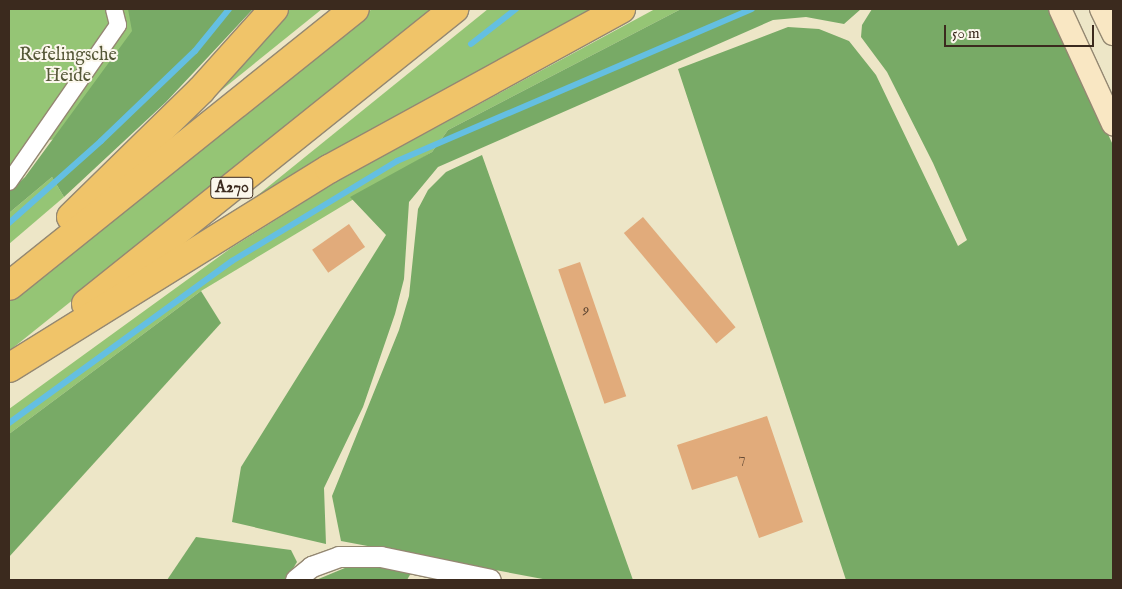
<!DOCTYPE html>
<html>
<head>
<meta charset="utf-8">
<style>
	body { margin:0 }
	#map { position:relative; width:1122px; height:589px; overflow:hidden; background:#ede6c7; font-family:"IM FELL English",serif }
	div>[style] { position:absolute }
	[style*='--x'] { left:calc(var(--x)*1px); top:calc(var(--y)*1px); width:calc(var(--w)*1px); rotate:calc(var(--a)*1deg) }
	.green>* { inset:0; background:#95c575 }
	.forest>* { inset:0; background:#78aa66 }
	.stream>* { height:6px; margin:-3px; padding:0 3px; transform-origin:3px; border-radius:3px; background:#64bfe2 }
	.building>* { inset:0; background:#e1ab7b; transform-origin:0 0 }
	.roads { filter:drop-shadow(1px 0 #948872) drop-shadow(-1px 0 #948872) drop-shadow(0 1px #948872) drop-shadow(0 -1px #948872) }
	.minor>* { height:16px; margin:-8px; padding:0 8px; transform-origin:8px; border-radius:8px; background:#fff }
	.tertiary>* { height:20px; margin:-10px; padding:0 10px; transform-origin:10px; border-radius:10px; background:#fff }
	.secondary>* { height:22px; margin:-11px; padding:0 11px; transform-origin:11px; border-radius:11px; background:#f9e7c3 }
	.motorway>* { height:28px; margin:-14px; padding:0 14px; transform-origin:14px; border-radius:14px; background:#f0c469 }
	span { translate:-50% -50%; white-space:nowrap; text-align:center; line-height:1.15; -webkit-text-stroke:4px #fbf7ec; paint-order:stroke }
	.number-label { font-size:15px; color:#644a35 }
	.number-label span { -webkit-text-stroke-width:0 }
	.shield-label span { padding:1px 4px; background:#fbf7ec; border:1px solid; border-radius:4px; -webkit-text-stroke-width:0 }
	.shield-label { font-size:16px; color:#3b2a1e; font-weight:700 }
	.park-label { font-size:18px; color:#565838 }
	.frame { position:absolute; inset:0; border:10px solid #3b2a1e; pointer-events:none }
	.scale { position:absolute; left:944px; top:25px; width:150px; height:22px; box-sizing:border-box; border:2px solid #3b2a1e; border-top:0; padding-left:6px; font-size:15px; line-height:18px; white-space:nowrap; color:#3b2a1e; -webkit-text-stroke:4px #fbf7ec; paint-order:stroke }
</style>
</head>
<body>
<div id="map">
	<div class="green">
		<div style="clip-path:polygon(9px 9px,200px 9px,88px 132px,31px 144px,9px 172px)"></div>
		<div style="clip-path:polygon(283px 9px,322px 9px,177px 126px)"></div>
		<div style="clip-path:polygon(372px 9px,436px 9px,9px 351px,9px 300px)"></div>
		<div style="clip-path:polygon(488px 9px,606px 9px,205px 238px)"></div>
		<div style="clip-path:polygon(655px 9px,681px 9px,448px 130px,432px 152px,201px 291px,9px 434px,9px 409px,231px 248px,339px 180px)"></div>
		<div style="clip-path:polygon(52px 177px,64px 197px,9px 244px,9px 213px)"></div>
	</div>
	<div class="forest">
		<div style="clip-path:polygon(128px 9px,253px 9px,166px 102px,64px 197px,52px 177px,9px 213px,9px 192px,25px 177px,132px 31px)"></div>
		<div style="clip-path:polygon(681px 9px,861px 9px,844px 24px,806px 17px,773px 20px,438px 167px,409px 202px,404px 279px,395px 314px,363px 407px,324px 488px,326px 544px,232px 522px,241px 467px,386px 235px,350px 197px,432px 152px,448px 130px)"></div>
		<div style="clip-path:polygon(872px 9px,1049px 9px,1113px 145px,1113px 580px,846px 580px,678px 69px,788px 27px,819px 29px,849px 41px,876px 75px,958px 246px,967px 240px,933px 163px,887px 72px,861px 37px,862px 25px)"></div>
		<div style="clip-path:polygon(482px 155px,633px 580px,548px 580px,341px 541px,332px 496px,399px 330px,409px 296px,418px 209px,428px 190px,446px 172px)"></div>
		<div style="clip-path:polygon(201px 291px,221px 323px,9px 557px,9px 434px)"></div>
		<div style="clip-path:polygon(196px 537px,291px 550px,297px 562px,286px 580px,167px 580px)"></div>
		<div style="clip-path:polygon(352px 565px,377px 566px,411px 573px,407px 580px,316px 580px)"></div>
	</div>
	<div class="stream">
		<div style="--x:471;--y:44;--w:57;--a:-37.9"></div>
		<div style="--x:9;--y:223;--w:123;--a:-41.7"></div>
		<div style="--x:101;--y:141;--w:130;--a:-43.8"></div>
		<div style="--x:195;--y:51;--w:54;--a:-51"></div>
		<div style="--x:9;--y:423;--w:276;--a:-36"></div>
		<div style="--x:232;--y:261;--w:193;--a:-31.2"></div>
		<div style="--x:397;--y:161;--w:386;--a:-23.2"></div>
	</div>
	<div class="building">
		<div style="left:643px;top:217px;width:144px;height:25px;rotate:50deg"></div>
		<div style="left:349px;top:224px;width:28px;height:45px;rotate:55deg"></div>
		<div style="left:580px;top:262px;width:142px;height:23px;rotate:71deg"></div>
		<div style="clip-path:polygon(767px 416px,803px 522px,759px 538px,737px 476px,692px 490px,677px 445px)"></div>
	</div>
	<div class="roads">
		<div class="minor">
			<div style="--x:9;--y:182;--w:191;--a:-55.2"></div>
			<div style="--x:118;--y:25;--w:16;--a:-104"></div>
		</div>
		<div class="tertiary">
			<div style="--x:296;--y:580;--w:21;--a:-39"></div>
			<div style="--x:312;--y:567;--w:29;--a:-20"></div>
			<div style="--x:339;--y:557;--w:42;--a:0"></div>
			<div style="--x:381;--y:557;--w:112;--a:11.8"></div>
		</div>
		<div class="secondary">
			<div style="--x:1060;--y:9;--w:127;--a:65.3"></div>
			<div style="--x:1101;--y:9;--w:28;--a:64"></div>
		</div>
		<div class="motorway">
			<div style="--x:71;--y:217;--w:182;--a:-44.3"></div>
			<div style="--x:201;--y:90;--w:109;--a:-48"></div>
			<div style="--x:9;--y:286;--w:443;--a:-38.7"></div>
			<div style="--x:86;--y:304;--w:472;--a:-38.7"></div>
			<div style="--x:9;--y:368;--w:377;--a:-31.9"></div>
			<div style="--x:329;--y:169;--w:333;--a:-28.7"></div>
		</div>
	</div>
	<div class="number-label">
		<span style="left:586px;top:310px">9</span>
		<span style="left:742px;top:458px">7</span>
	</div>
	<div class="shield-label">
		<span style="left:232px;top:188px">A270</span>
	</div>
	<div class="park-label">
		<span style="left:68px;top:67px">Refelingsche<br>Heide</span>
	</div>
	<div class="frame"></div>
	<div class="scale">50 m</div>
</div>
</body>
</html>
